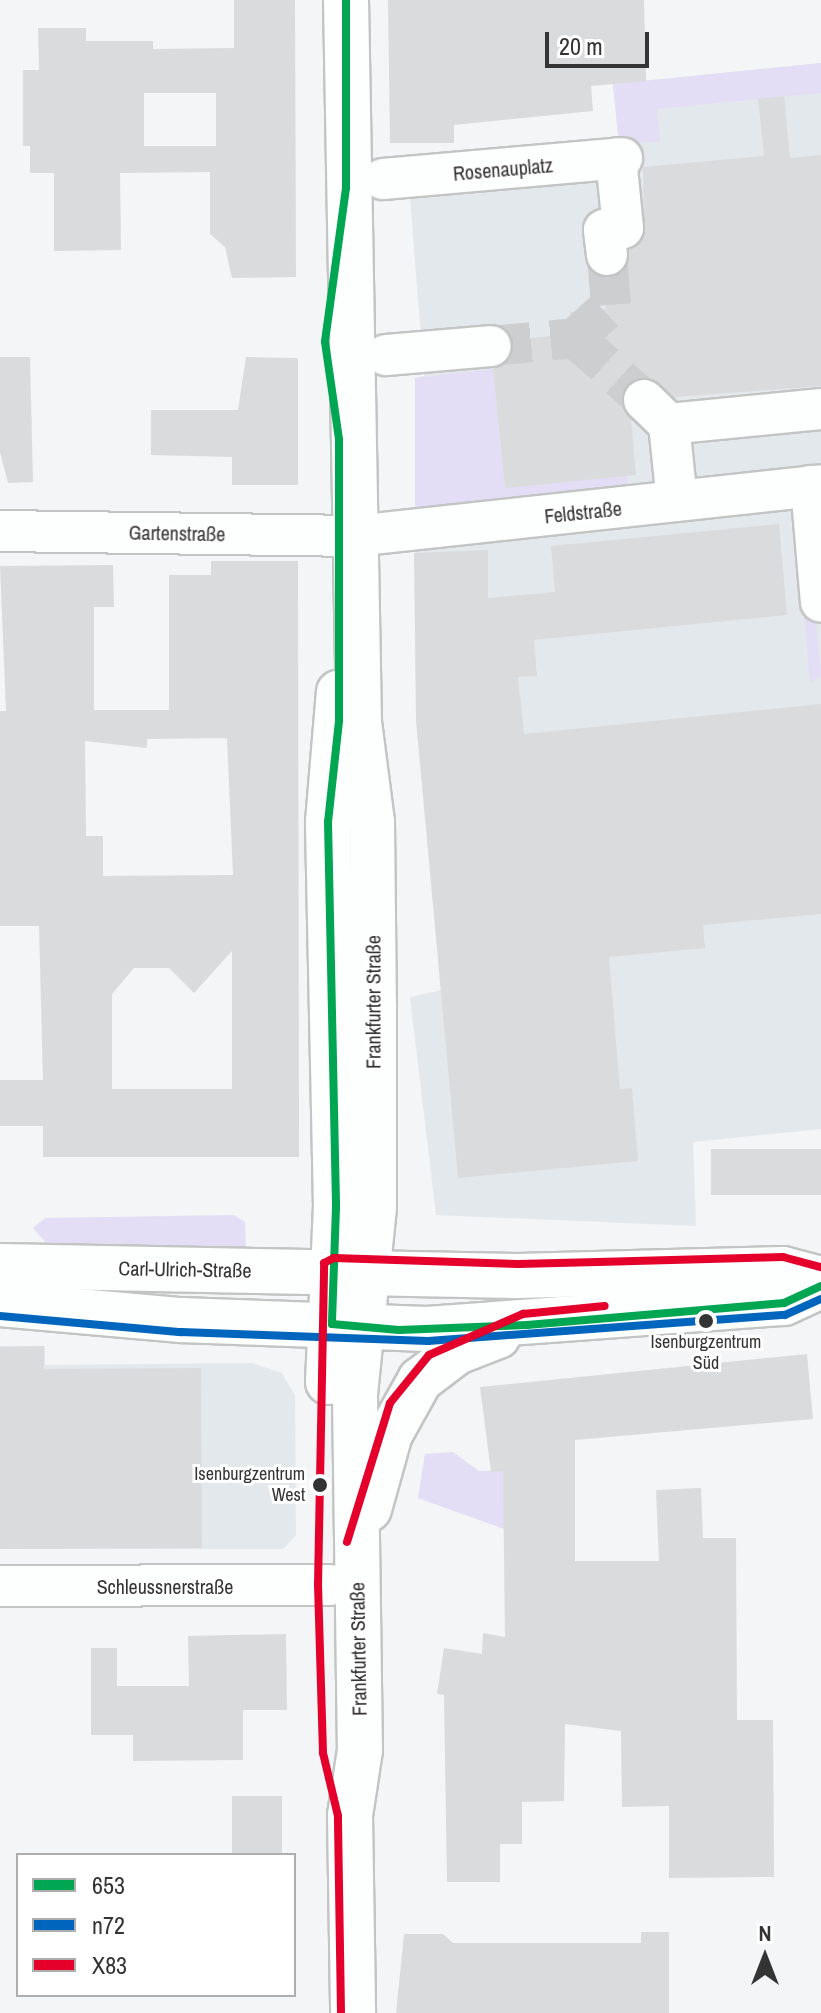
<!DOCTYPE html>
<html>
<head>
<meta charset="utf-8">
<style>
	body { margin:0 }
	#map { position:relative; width:821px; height:2013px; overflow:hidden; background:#f3f5f6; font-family:"Archivo Narrow",sans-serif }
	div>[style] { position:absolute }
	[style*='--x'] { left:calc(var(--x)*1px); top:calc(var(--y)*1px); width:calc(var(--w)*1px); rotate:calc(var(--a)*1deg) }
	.built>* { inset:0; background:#e3e8ed }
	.green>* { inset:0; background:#e3def5 }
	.building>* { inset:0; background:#dadbdc; transform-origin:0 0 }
	.street-tunnel>* { height:40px; margin-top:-20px; transform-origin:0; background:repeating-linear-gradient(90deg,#cdcecf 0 40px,transparent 0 60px) }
	.roads { filter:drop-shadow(2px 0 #c3c4c4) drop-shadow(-2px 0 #c3c4c4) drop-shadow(0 2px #c3c4c4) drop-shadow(0 -2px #c3c4c4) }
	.street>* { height:40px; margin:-20px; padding:0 20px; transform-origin:20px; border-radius:20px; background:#fdfefe }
	.secondary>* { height:44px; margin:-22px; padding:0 22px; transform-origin:22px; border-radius:22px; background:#fdfefe }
	.bus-1>* { height:8px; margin:-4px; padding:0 4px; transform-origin:4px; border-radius:4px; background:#00a651 }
	.bus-2>* { height:8px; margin:-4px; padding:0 4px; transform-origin:4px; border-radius:4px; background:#0065bd }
	.bus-3>* { height:8px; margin:-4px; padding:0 4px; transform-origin:4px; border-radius:4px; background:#e4002b }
	.dots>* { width:22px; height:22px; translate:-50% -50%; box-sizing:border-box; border:4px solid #fff; border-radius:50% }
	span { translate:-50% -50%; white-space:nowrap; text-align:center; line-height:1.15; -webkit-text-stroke:6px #fff; paint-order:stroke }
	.bus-label { font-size:18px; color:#343435 }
	.right { translate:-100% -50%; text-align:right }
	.street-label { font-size:20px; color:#343435 }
	.legend { position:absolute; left:16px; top:1853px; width:280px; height:144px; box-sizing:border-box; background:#fff; border:2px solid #aeaeae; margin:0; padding:10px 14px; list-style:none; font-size:24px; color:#343435 }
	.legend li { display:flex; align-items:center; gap:16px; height:40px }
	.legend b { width:40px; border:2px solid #aeaeae }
	.north { position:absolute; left:725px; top:1917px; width:80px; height:80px; -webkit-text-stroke:6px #fff; paint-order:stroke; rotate:0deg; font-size:22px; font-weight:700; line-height:32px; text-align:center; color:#343435 }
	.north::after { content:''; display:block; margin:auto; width:28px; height:36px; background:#343435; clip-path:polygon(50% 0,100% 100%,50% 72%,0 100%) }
	.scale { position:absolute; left:545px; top:32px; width:104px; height:36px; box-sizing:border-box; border:4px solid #343435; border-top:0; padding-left:10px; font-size:24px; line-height:28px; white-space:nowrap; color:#343435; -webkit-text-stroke:6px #fff; paint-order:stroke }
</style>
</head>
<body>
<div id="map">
	<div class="built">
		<div style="clip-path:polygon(821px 63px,821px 1129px,693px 1142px,696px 1226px,436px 1215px,410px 997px,442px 990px,416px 720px,415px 378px,424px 376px,410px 197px,393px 197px,619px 144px,613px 84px)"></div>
		<div style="clip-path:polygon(0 1346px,45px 1346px,45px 1365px,252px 1363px,282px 1373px,295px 1396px,296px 1535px,283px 1549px,0 1549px)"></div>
	</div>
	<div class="green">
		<div style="clip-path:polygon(821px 63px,821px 93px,657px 109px,660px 141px,619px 145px,613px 84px)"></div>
		<div style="clip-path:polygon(493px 369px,505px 487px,627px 475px,628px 487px,415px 508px,415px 378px)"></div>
		<div style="clip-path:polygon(806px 519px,821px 676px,810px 682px,797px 542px)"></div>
		<div style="clip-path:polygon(234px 1215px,245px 1222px,246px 1250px,48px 1245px,33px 1228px,45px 1218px)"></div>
		<div style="clip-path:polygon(453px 1452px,479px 1471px,511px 1470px,504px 1529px,418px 1498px,425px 1454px)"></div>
	</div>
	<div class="building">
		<div style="clip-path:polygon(evenodd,234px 0,295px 0,296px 277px,232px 278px,225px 247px,210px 234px,210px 172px,120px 173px,121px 250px,54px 251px,54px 173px,30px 173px,30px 146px,23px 146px,23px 70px,39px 70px,38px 28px,86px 28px,86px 41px,153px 41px,153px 49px,234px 48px,234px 0,144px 93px,216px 93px,216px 146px,144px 146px,144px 93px)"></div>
		<div style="clip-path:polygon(388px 0,644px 0,646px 81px,591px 86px,593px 111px,454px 125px,454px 143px,390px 143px)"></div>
		<div style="clip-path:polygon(784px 96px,790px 158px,821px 155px,821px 386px,674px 397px,650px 378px,637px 378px,622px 395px,631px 419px,636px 475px,505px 488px,493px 369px,511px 356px,512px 340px,571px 334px,570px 312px,606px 309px,603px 277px,621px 273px,630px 249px,644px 237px,643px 167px,764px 156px,758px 99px)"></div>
		<div style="clip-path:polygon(0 357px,30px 357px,33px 482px,8px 483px,0 452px)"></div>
		<div style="clip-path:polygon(246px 357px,298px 358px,298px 485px,232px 485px,232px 457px,151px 455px,151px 410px,238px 410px)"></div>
		<div style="clip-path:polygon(779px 524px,787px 615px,534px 640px,537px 676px,518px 677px,524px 734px,821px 704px,821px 914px,703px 925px,705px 948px,609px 957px,620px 1089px,632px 1088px,638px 1161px,458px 1178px,416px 720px,414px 553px,488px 550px,488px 598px,555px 592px,551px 546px)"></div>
		<div style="clip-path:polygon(evenodd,211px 561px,298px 561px,299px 1157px,43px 1157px,43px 1126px,0 1126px,0 1080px,43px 1080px,39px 926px,0 926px,0 711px,6px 711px,0 566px,113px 565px,114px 607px,94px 607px,94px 710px,169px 710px,169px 575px,211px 575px,211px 561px,227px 738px,233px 875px,103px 876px,103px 836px,86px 836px,85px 741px,147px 748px,147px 739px,227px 738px,211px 561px,232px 951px,232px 1089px,112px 1089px,112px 994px,134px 968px,169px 968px,194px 993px,232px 951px)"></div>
		<div style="left:821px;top:1149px;width:46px;height:110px;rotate:90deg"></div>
		<div style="clip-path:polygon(44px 1346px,44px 1369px,201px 1368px,202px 1548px,0 1549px,0 1347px)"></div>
		<div style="clip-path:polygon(807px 1354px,813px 1419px,575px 1440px,575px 1561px,659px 1561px,656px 1490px,701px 1488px,703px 1538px,736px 1538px,737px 1720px,773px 1720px,774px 1877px,669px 1878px,669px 1806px,622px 1807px,621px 1731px,565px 1724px,564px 1801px,522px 1802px,522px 1844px,500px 1844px,500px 1882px,447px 1882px,444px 1695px,437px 1694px,444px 1648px,482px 1654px,483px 1633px,505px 1637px,503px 1471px,491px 1472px,480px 1387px)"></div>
		<div style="clip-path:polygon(286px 1634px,287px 1710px,243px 1710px,243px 1760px,133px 1761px,133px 1735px,91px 1735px,91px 1648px,117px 1648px,117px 1686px,189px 1686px,188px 1636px)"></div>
		<div style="left:232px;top:1796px;width:50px;height:59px"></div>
		<div style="clip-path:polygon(641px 1932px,669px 1932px,669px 2013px,396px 2013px,404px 1934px,443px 1934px,453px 1943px,641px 1943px)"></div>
	</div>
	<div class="street-tunnel">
		<div style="--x:575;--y:338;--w:49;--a:-42.5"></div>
		<div style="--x:611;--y:305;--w:50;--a:-94.6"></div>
		<div style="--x:491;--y:346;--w:84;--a:-5.4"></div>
		<div style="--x:575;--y:338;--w:93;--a:41.9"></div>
	</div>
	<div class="roads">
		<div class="street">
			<div style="--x:383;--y:179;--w:240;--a:-5"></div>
			<div style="--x:607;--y:255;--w:25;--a:-97"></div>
			<div style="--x:604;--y:230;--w:19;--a:-6"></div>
			<div style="--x:623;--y:228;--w:70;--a:-95.7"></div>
			<div style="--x:386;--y:355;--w:105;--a:-4.9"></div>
			<div style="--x:644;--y:400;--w:35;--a:44"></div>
			<div style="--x:669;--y:424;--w:77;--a:84.1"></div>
			<div style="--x:669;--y:424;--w:153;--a:-5.6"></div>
			<div style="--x:811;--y:486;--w:116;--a:85.1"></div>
			<div style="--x:0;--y:531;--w:355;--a:0.8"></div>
			<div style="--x:355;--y:536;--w:469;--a:-6.2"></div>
			<div style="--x:0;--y:1586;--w:330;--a:-0.2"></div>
		</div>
		<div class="secondary">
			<div style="--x:346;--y:0;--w:722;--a:88.97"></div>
			<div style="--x:359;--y:722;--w:101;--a:82.6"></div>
			<div style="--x:372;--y:822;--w:185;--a:89.4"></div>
			<div style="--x:374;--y:1007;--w:200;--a:90"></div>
			<div style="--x:374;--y:1207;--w:189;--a:95.8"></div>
			<div style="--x:355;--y:1395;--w:355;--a:89.2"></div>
			<div style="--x:360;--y:1750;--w:66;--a:98.7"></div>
			<div style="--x:350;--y:1815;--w:198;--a:89.1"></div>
			<div style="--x:0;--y:1266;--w:518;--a:1.11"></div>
			<div style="--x:518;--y:1276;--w:265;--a:-1.5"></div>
			<div style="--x:783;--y:1269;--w:39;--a:15"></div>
			<div style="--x:0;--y:1304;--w:182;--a:5.1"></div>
			<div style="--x:181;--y:1320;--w:246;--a:2.1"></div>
			<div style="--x:427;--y:1329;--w:358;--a:-4.2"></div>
			<div style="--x:784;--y:1303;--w:41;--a:-24.7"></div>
			<div style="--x:328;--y:1382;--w:175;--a:-87.4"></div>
			<div style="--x:336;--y:1207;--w:385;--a:-91.2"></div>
			<div style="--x:328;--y:822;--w:130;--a:-85.2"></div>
			<div style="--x:369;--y:1509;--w:78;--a:-74.4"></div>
			<div style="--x:390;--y:1434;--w:62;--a:-60.9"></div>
			<div style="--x:420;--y:1380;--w:46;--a:-37.1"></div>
			<div style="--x:457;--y:1352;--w:44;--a:-21.3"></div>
		</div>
	</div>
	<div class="bus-1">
		<div style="--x:346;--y:0;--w:188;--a:90"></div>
		<div style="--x:346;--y:188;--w:155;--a:97.8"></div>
		<div style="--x:325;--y:342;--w:98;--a:81.8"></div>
		<div style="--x:339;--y:439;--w:282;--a:90"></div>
		<div style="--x:339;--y:721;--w:102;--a:96.2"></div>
		<div style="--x:328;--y:822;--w:385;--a:88.8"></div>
		<div style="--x:336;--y:1207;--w:117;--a:92"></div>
		<div style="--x:332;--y:1324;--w:67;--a:5.1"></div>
		<div style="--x:399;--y:1330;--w:128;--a:-2.2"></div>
		<div style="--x:527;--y:1325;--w:258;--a:-4.9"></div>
		<div style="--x:784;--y:1303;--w:41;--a:-24.7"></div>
	</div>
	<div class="bus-2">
		<div style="--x:0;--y:1316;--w:182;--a:5.1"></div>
		<div style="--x:181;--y:1332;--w:247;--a:2.1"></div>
		<div style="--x:428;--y:1341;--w:358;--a:-4.2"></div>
		<div style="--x:785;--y:1315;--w:39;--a:-24"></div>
	</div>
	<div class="bus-3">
		<div style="--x:347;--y:1542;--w:145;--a:-72.8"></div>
		<div style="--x:390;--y:1403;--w:62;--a:-50.9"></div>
		<div style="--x:429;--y:1355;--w:103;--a:-23.6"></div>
		<div style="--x:523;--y:1314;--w:82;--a:-5.6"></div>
		<div style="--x:341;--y:2013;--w:197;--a:-90.9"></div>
		<div style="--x:338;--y:1816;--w:65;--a:-103.4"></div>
		<div style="--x:323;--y:1753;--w:168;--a:-91.7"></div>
		<div style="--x:318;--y:1585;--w:322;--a:-88.9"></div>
		<div style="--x:324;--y:1263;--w:11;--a:-27"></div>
		<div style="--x:334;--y:1258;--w:184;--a:1.9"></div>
		<div style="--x:518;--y:1264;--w:265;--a:-1.5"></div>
		<div style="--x:783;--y:1257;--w:39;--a:15"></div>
	</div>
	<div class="dots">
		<div style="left:706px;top:1321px;background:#343435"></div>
		<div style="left:320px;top:1485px;background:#343435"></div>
	</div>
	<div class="bus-label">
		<span style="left:706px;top:1353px">Isenburgzentrum<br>Süd</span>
		<span class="right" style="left:305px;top:1485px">Isenburgzentrum<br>West</span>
	</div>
	<div class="street-label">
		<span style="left:503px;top:169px;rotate:-5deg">Rosenauplatz</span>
		<span style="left:583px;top:512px;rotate:-6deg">Feldstraße</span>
		<span style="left:177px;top:533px;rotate:1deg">Gartenstraße</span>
		<span style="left:373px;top:1002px;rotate:-90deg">Frankfurter Straße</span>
		<span style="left:185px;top:1269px;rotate:1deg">Carl-Ulrich-Straße</span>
		<span style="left:165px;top:1586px">Schleussnerstraße</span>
		<span style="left:358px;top:1649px;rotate:-91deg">Frankfurter Straße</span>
	</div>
	<ul class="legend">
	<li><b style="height:10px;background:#00a651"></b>653</li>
	<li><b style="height:10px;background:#0065bd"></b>n72</li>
	<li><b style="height:10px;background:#e4002b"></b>X83</li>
	</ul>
	<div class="north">N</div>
	<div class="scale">20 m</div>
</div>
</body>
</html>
